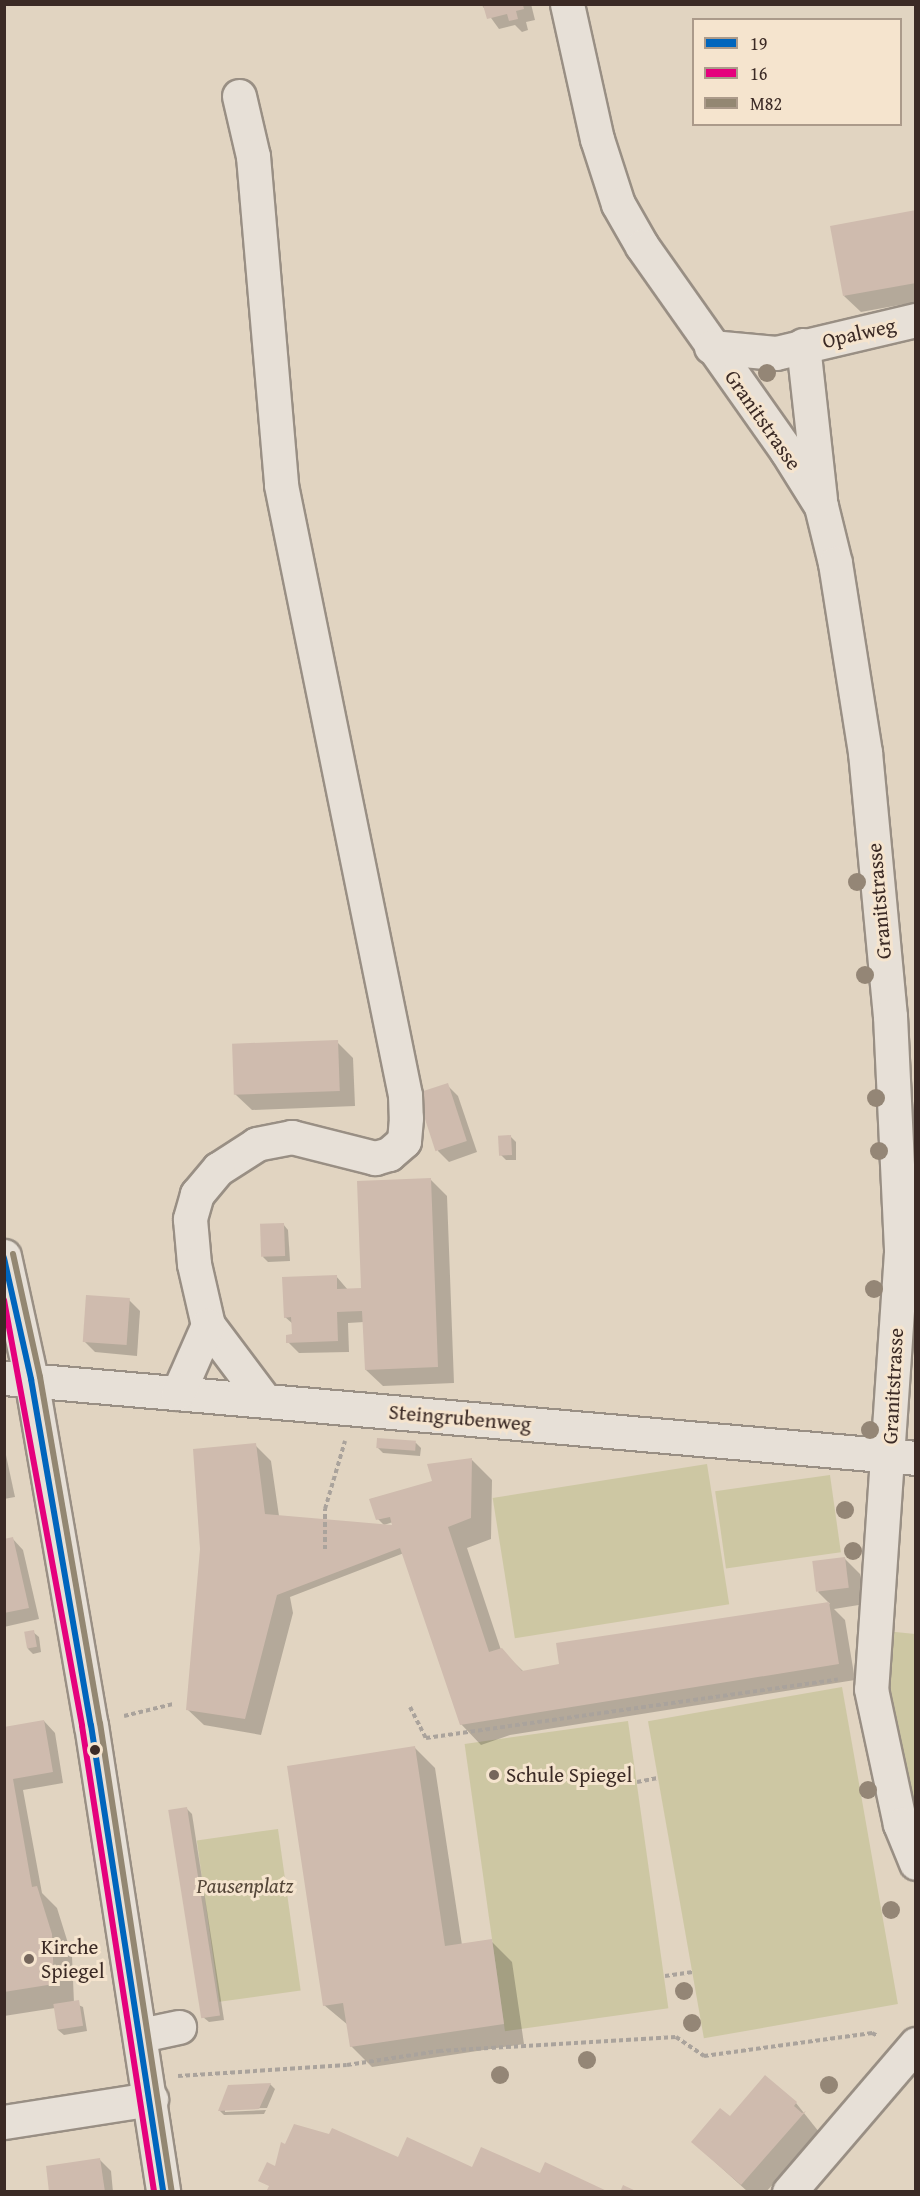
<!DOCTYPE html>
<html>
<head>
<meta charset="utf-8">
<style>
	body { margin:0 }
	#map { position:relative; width:920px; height:2196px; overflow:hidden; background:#e1d4c1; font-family:"Gentium Book Plus",serif }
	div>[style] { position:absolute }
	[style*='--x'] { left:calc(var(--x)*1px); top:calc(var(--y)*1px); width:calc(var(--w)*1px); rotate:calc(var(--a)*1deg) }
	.green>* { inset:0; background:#cdc7a3; transform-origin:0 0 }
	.shadow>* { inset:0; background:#0003 }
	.building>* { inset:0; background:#cfbbae; transform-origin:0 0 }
	.path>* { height:4px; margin-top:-2px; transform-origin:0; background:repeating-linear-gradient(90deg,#aaa39c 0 4.5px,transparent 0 7.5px) }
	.roads { filter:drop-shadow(2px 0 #998f84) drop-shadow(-2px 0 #998f84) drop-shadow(0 2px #998f84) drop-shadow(0 -2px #998f84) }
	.minor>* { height:33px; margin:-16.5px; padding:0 16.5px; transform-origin:16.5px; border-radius:16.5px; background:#e7e0d7 }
	.bus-1>* { height:6px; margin:-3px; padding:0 3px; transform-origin:3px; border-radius:3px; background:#0065bd }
	.bus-2>* { height:6px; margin:-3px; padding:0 3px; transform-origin:3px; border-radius:3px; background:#e5007d }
	.bus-3>* { height:6px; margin:-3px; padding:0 3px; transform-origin:3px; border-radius:3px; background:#938772 }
	.trees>* { width:18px; height:18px; margin:-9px; border-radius:50%; background:#948676 }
	.dots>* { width:16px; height:16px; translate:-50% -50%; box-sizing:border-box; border:3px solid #f5e4ce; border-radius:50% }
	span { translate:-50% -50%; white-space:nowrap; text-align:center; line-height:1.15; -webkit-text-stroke:6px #f5e4ce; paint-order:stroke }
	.street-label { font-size:21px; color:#3b2a25 }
	.poi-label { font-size:21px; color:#3b2a25 }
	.left { translate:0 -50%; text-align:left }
	.park-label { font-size:21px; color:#554739; font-style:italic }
	.frame { position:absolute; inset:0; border:6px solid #3b2a25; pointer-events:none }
	.legend { position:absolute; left:692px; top:18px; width:210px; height:108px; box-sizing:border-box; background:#f5e4ce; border:2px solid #ab9a8a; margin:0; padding:8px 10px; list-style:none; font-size:18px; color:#3b2a25 }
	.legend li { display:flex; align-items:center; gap:12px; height:30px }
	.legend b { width:30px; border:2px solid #ab9a8a }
</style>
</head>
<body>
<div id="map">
	<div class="green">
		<div style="left:707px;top:1464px;width:142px;height:217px;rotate:81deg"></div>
		<div style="left:830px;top:1475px;width:78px;height:116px;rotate:82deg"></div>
		<div style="clip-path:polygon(876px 1630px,915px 1634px,915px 1863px)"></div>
		<div style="left:842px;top:1687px;width:322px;height:197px;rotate:80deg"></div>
		<div style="left:628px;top:1721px;width:290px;height:165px;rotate:82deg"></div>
		<div style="left:278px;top:1829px;width:163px;height:82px;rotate:82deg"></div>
	</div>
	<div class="shadow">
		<div style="clip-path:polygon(481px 4px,531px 4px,535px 20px,526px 22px,528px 30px,522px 32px,515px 25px,499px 29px)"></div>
		<div style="clip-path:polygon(916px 211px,916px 302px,861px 312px,844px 296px)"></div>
		<div style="clip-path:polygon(337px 1042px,353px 1058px,355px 1106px,252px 1110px,235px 1094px)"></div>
		<div style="clip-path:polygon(447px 1085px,458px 1096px,477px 1152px,449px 1162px,438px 1151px)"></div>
		<div style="clip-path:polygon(511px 1137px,516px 1142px,516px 1160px,506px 1160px,501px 1155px)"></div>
		<div style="clip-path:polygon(430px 1179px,447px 1196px,454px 1383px,383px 1386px,366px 1370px,364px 1322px,348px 1323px,349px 1352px,299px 1353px,288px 1342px,293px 1336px,293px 1324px,285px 1317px,336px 1276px,348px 1290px,361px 1289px)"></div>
		<div style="clip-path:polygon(283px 1224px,288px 1230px,290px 1261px,268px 1262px,263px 1257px)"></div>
		<div style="clip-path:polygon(129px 1300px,140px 1311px,137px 1356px,95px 1352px,84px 1341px)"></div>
		<div style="clip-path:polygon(416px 1443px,421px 1448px,420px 1456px,383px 1453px,378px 1448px)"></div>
		<div style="clip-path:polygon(255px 1445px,271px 1461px,279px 1516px,392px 1526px,393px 1522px,384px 1525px,378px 1519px,371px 1499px,434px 1482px,471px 1459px,492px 1480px,491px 1539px,467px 1548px,501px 1650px,524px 1672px,561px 1665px,558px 1645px,830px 1604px,818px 1592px,844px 1558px,860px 1574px,865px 1604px,834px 1609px,845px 1620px,855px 1680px,510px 1735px,481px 1745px,461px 1724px,404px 1553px,290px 1597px,293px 1613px,261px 1735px,204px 1725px,187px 1709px)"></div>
		<div style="clip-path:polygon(4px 1446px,15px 1497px,4px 1499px)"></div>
		<div style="clip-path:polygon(12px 1538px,23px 1550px,39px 1619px,4px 1627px,4px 1540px)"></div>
		<div style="clip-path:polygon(33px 1632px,39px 1637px,41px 1652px,33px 1654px,28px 1649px)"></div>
		<div style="clip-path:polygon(44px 1721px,55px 1733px,63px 1783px,23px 1790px,42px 1893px,57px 1908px,72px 1956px,74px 2003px,83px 2007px,87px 2031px,64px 2035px,58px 2030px,55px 2008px,4px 2016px,4px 1728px)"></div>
		<div style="clip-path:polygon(415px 1748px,435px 1768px,462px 1945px,491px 1941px,512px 1962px,524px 2044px,372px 2067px,351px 2046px,348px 2025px,324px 2005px)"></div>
		<div style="clip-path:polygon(187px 1809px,192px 1814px,224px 2020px,209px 2022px,203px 2017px)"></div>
		<div style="clip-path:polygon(270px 2084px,275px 2089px,267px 2108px,225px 2109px,225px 2112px,266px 2110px,264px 2114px,224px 2115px,219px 2110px)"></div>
		<div style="clip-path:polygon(796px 2103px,819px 2132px,766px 2192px,748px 2192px,693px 2142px,730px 2119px)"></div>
		<div style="clip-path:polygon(100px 2160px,111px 2171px,113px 2192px,51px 2192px)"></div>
	</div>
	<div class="building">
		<div style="clip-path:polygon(483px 5px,523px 5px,524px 9px,516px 11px,518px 19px,509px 21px,507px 14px,487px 19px)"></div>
		<div style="clip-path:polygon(916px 210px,916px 283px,843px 296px,830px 226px)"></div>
		<div style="left:338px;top:1040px;width:51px;height:106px;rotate:88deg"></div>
		<div style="left:448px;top:1083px;width:61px;height:33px;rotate:72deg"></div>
		<div style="left:511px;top:1135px;width:20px;height:13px;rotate:87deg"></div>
		<div style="clip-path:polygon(431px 1178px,438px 1367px,365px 1370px,362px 1311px,337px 1312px,338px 1341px,286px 1343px,286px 1335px,292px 1334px,291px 1317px,284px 1318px,282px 1277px,337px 1275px,337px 1289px,361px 1288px,357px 1181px)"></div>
		<div style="left:284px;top:1223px;width:33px;height:24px;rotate:88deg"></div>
		<div style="left:86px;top:1295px;width:44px;height:47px;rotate:4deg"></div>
		<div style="left:377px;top:1438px;width:39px;height:10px;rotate:4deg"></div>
		<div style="clip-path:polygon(256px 1443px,265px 1514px,392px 1525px,390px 1517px,376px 1520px,369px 1499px,432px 1481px,427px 1464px,472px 1458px,471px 1518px,448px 1527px,489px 1652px,502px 1648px,522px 1671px,559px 1664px,556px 1643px,829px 1602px,839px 1664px,460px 1725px,400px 1548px,277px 1595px,245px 1719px,186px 1710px,200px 1549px,193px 1449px)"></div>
		<div style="clip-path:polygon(13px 1537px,29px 1608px,4px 1613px,4px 1539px)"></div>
		<div style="left:845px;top:1557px;width:31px;height:33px;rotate:83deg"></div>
		<div style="left:34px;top:1630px;width:17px;height:10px;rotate:80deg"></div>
		<div style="clip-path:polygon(44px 1720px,53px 1772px,13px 1779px,32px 1887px,37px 1886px,52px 1934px,54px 1984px,4px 1992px,4px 1727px)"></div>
		<div style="clip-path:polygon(415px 1746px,445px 1946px,492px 1939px,504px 2024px,350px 2047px,343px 2003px,323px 2006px,287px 1766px)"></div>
		<div style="left:187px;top:1807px;width:211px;height:19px;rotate:81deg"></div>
		<div style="left:79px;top:2000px;width:26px;height:26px;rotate:81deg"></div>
		<div style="clip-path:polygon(765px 2075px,797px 2102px,794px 2106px,802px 2113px,806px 2111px,741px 2185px,691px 2142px,720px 2108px,730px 2116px)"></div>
		<div style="clip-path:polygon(271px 2083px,259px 2109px,218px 2111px,228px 2085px)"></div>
		<div style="clip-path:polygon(294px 2124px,329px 2134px,332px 2128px,398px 2157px,407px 2137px,472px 2167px,481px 2147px,540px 2173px,545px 2162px,609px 2192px,266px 2192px,269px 2186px,258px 2181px,267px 2162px,275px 2166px,281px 2142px,285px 2144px)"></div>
		<div style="clip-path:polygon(100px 2158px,105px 2192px,49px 2192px,46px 2166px)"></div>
		<div style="clip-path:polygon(623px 2185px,638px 2192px,620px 2192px)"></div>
	</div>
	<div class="path">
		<div style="--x:325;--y:1549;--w:40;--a:-90"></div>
		<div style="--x:325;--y:1509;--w:71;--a:-73.6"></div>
		<div style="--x:410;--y:1707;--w:35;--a:63"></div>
		<div style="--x:426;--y:1738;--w:416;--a:-8.1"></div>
		<div style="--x:124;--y:1716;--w:50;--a:-13.8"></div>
		<div style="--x:637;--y:1782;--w:21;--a:-11"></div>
		<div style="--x:665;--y:1976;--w:28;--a:-8"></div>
		<div style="--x:178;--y:2076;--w:169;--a:-3.7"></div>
		<div style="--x:347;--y:2065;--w:93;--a:-8.7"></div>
		<div style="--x:439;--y:2051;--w:237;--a:-3.4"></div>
		<div style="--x:676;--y:2037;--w:34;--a:34"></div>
		<div style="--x:704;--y:2056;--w:170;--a:-7.8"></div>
		<div style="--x:872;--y:2033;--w:7;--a:27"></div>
	</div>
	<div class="roads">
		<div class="minor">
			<div style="--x:567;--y:4;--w:138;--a:77.5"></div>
			<div style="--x:597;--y:139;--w:68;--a:72.1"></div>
			<div style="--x:618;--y:204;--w:48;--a:60.3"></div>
			<div style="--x:642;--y:246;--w:250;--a:54.8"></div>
			<div style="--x:786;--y:450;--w:66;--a:58"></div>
			<div style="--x:821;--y:506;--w:59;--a:76.2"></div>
			<div style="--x:835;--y:563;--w:191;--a:81"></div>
			<div style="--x:865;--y:752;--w:265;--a:84.6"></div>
			<div style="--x:890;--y:1016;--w:236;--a:87.3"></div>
			<div style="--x:901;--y:1252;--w:438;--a:93.9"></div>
			<div style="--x:871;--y:1689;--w:138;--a:77.9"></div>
			<div style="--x:900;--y:1824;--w:42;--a:67.7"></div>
			<div style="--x:239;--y:96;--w:62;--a:76.9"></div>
			<div style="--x:253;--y:156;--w:330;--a:85.1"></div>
			<div style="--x:281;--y:485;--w:622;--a:78.51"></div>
			<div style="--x:405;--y:1095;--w:23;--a:88"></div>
			<div style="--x:406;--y:1118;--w:23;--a:95"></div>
			<div style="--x:404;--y:1141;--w:20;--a:139"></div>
			<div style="--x:389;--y:1154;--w:15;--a:164"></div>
			<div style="--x:375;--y:1158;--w:86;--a:-165.8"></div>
			<div style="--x:292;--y:1137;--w:36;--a:169"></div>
			<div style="--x:257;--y:1144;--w:46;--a:147.3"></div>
			<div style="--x:218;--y:1169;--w:33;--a:130"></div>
			<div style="--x:197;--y:1194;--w:26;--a:106"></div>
			<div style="--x:190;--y:1219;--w:45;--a:84.9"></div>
			<div style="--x:194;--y:1264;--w:63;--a:77.1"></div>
			<div style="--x:208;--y:1325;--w:95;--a:53.1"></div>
			<div style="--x:803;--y:345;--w:155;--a:83.7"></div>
			<div style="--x:711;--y:347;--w:65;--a:5.3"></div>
			<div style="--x:776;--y:353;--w:144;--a:-13.3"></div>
			<div style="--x:4;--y:1256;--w:126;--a:77.6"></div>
			<div style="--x:31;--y:1379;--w:351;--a:80.2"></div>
			<div style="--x:91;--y:1725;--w:473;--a:81.2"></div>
			<div style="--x:4;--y:1378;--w:916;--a:5.01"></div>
			<div style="--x:178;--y:1393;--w:74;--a:-66.2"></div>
			<div style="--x:141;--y:2035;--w:39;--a:-12"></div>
			<div style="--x:4;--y:2122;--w:149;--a:-8.9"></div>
			<div style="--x:789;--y:2192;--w:195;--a:-49.4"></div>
		</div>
	</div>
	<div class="bus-1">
		<div style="--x:4;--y:1258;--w:124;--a:77.4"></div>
		<div style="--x:31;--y:1379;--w:351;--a:80.2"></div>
		<div style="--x:91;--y:1725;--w:473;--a:81.2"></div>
	</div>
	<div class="bus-2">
		<div style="--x:4;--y:1300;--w:433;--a:79.6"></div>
		<div style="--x:82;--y:1726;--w:472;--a:81.2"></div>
	</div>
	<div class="bus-3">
		<div style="--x:13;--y:1254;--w:126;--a:77.6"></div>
		<div style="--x:40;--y:1377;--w:351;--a:80.2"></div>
		<div style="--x:100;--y:1723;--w:474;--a:81.3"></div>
	</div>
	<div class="trees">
		<div style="left:767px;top:373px"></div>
		<div style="left:857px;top:882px"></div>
		<div style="left:865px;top:975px"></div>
		<div style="left:876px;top:1098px"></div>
		<div style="left:879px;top:1151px"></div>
		<div style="left:874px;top:1289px"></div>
		<div style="left:870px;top:1430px"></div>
		<div style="left:845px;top:1510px"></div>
		<div style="left:853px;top:1551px"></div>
		<div style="left:868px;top:1790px"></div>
		<div style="left:891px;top:1910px"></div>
		<div style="left:684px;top:1991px"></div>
		<div style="left:692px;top:2023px"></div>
		<div style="left:587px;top:2060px"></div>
		<div style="left:500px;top:2075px"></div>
		<div style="left:829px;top:2085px"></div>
	</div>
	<div class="dots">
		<div style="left:95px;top:1750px;background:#3b2a25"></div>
		<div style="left:494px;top:1775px;background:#75665c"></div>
		<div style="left:29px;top:1959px;background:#75665c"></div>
	</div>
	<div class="street-label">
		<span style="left:859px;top:333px;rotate:-13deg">Opalweg</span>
		<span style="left:763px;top:420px;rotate:55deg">Granitstrasse</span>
		<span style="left:879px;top:901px;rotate:-95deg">Granitstrasse</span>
		<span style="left:893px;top:1386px;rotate:-87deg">Granitstrasse</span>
		<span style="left:460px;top:1418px;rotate:5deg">Steingrubenweg</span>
	</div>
	<div class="poi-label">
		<span class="left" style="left:506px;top:1775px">Schule Spiegel</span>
		<span class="left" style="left:41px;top:1959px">Kirche<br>Spiegel</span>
	</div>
	<div class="park-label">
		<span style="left:245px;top:1886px">Pausenplatz</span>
	</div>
	<div class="frame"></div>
	<ul class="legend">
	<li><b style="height:8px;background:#0065bd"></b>19</li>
	<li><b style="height:8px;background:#e5007d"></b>16</li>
	<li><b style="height:8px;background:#938772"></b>M82</li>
	</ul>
</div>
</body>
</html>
